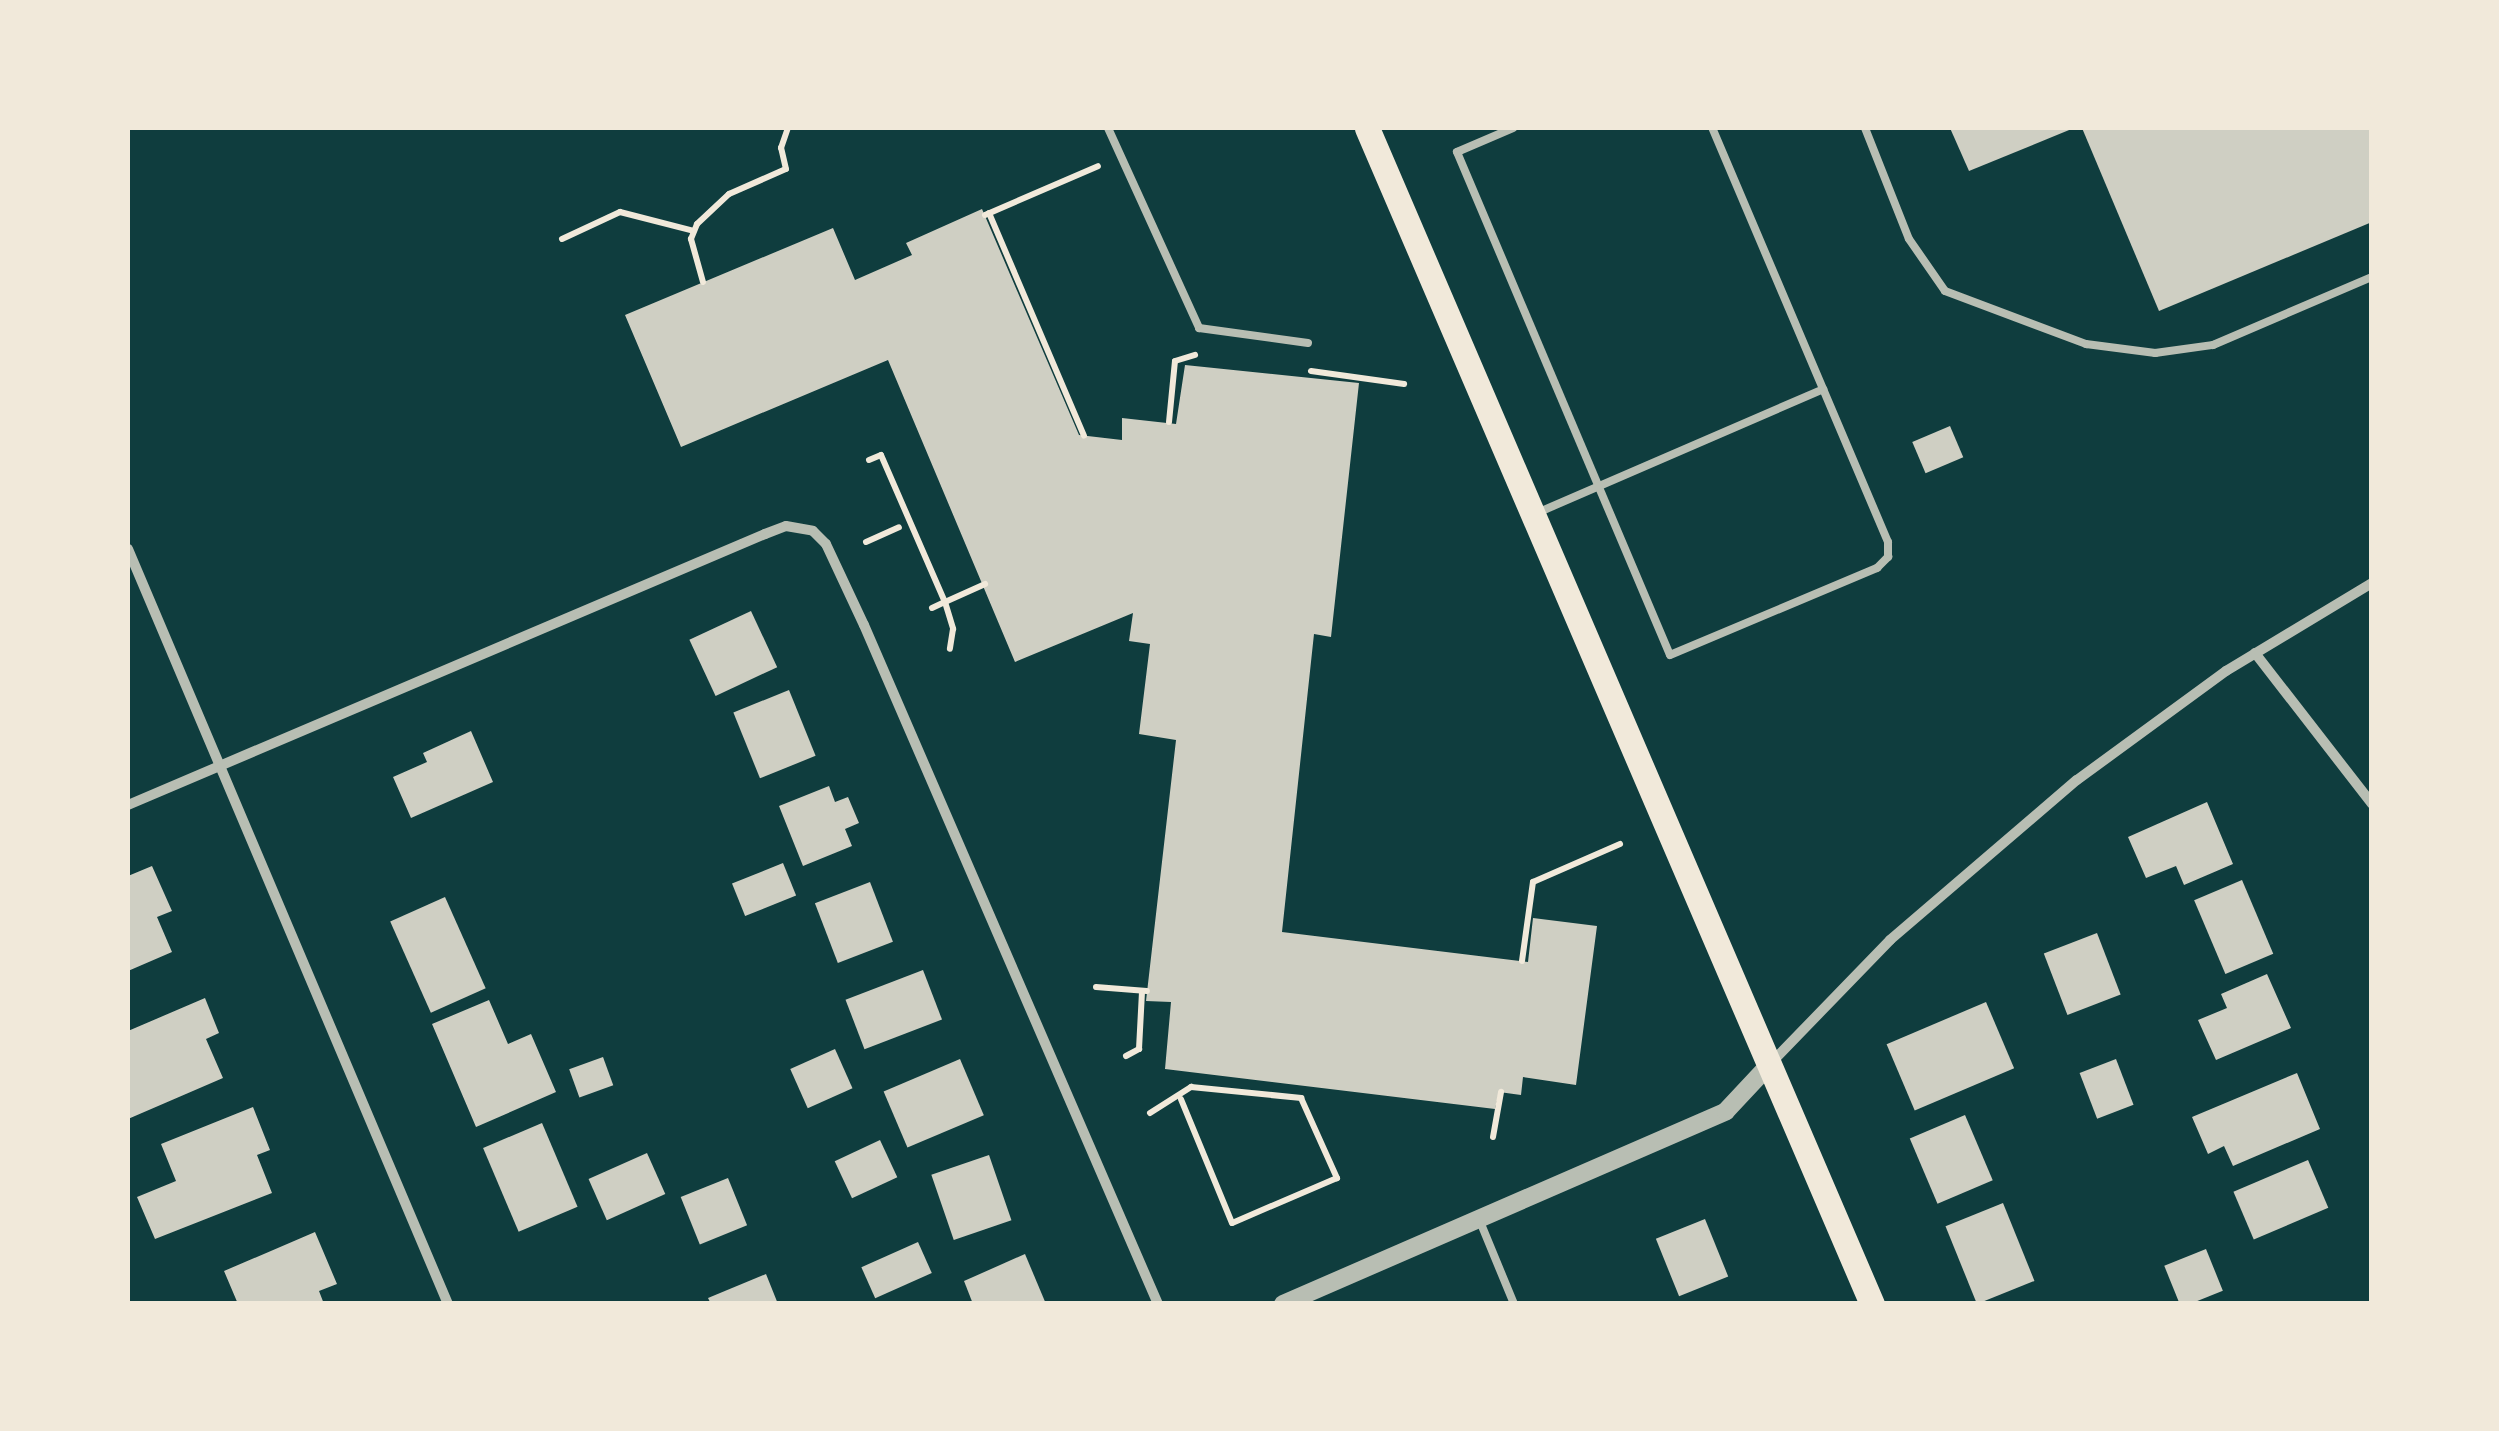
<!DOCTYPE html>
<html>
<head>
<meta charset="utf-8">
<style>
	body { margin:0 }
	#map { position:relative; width:2499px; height:1431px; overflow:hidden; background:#0f3d3e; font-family:Poppins,sans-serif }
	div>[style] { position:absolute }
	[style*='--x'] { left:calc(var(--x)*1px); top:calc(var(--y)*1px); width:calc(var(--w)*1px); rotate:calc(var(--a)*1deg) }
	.building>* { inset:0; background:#cfcfc3; transform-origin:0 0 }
	.path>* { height:6px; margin:-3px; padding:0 3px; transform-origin:3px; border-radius:3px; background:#f1e9da }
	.service>* { height:8px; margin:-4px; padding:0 4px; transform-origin:4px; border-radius:4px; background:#b8beb3 }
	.minor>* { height:10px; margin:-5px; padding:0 5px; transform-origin:5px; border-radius:5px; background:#b8beb3 }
	.tertiary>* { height:18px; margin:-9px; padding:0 9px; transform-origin:9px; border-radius:9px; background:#b8beb3 }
	.primary>* { height:25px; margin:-12.5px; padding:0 12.5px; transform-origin:12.5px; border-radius:12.5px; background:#f1e9da }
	span { translate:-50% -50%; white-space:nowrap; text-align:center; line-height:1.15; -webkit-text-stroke:8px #f1e9da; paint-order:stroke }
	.frame { position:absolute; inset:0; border:130px solid #f1e9da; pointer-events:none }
</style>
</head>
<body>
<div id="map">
	<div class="building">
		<div style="clip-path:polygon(1950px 128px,2074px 128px,1969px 171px)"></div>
		<div style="clip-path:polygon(2082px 128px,2372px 128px,2372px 222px,2159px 311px)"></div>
		<div style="clip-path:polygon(982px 209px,1079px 435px,1122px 440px,1122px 418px,1176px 424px,1185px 365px,1359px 383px,1331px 637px,1314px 634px,1282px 932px,1528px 962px,1533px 918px,1597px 926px,1576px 1085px,1523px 1077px,1521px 1095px,1499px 1092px,1495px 1109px,1165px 1069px,1171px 1002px,1146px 1001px,1176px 740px,1139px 734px,1150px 644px,1129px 641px,1133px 613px,1015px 662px,888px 360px,681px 447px,625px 315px,833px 228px,855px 280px,912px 255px,906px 243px)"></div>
		<div style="left:1950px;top:426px;width:34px;height:41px;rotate:67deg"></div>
		<div style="left:751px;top:611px;width:62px;height:68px;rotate:65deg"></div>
		<div style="left:789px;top:690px;width:71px;height:60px;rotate:68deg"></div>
		<div style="clip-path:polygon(471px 731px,493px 782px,411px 818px,393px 777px,427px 762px,423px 753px)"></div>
		<div style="clip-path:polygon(829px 786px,835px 802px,848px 797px,859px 823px,845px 829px,852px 846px,803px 866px,779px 806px)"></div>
		<div style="clip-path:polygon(2207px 802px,2233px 864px,2184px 885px,2176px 866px,2146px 878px,2128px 837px)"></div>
		<div style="left:783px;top:863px;width:35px;height:55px;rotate:68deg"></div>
		<div style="clip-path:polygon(152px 866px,172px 911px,157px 917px,172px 952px,128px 971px,128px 876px)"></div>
		<div style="left:2242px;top:880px;width:80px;height:52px;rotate:67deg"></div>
		<div style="left:870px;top:882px;width:64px;height:59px;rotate:69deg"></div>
		<div style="left:445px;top:897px;width:100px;height:60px;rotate:66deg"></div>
		<div style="left:2097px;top:933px;width:66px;height:57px;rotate:69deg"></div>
		<div style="left:923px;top:970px;width:53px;height:83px;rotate:69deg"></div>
		<div style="clip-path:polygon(2267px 974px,2291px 1028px,2216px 1060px,2198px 1020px,2227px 1008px,2221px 994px)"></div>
		<div style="clip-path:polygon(205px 998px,219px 1033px,206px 1039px,223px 1078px,128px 1119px,128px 1031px)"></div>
		<div style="clip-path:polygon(489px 1000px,508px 1044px,531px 1034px,556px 1092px,476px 1127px,432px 1024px)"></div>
		<div style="left:1986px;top:1002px;width:72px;height:108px;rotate:67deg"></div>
		<div style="left:835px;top:1049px;width:43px;height:49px;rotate:66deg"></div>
		<div style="left:603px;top:1057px;width:30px;height:36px;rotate:70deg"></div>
		<div style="left:960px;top:1059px;width:61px;height:83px;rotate:67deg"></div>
		<div style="left:2116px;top:1059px;width:49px;height:39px;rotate:69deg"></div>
		<div style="clip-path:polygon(2297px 1073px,2320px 1129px,2233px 1166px,2224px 1146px,2208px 1154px,2192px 1117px)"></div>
		<div style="clip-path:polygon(253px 1107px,270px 1150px,257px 1155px,272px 1193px,155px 1239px,137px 1197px,176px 1181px,161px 1144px)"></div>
		<div style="left:1965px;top:1115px;width:71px;height:60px;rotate:67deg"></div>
		<div style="left:542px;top:1123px;width:91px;height:64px;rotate:67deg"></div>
		<div style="left:880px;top:1140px;width:41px;height:50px;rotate:65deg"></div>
		<div style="left:647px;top:1153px;width:45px;height:64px;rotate:66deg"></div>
		<div style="left:989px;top:1155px;width:69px;height:61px;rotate:71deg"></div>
		<div style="left:2308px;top:1160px;width:52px;height:81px;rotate:67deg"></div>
		<div style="left:728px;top:1178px;width:51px;height:51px;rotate:68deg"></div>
		<div style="left:2003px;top:1203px;width:84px;height:62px;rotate:68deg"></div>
		<div style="left:1705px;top:1219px;width:62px;height:53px;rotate:68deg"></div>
		<div style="clip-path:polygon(315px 1232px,337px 1284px,319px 1291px,324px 1304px,238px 1304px,224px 1271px)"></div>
		<div style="left:918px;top:1242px;width:34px;height:62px;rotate:66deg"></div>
		<div style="left:2206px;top:1249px;width:45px;height:45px;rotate:68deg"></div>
		<div style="clip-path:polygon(1025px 1254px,1046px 1304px,973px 1304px,964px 1281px)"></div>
		<div style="clip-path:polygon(766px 1274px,778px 1304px,711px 1304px,708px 1298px)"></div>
	</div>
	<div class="path">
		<div style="--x:989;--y:213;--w:242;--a:66.9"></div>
		<div style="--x:985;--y:215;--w:123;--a:-23.4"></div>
		<div style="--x:562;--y:239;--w:64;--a:-25"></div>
		<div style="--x:620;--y:212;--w:76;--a:14.4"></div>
		<div style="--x:703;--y:282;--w:45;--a:-105.6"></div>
		<div style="--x:691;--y:239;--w:16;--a:-68"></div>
		<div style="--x:697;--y:224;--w:44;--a:-43.2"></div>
		<div style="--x:729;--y:194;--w:62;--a:-23.7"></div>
		<div style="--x:786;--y:169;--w:22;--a:-103"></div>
		<div style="--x:781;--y:148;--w:21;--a:-71"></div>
		<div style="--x:1311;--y:371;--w:94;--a:8"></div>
		<div style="--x:1169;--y:422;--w:61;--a:-84.4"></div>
		<div style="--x:1175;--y:361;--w:21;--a:-17"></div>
		<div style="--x:869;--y:460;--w:13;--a:-23"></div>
		<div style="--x:881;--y:455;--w:160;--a:66.5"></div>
		<div style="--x:945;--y:602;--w:44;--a:-24.2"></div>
		<div style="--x:866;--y:542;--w:36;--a:-24"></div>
		<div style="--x:932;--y:608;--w:14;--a:-25"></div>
		<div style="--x:945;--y:602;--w:28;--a:73"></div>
		<div style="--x:953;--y:629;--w:20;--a:99"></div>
		<div style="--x:1522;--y:961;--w:80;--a:-82.1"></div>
		<div style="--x:1533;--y:882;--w:95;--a:-23.6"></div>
		<div style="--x:1096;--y:987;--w:51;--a:4.5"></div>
		<div style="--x:1126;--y:1056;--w:15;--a:-28"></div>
		<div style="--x:1139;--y:1049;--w:58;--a:-87"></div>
		<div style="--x:1150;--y:1113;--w:49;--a:-32.4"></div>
		<div style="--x:1191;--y:1087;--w:111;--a:5.7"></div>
		<div style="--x:1301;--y:1098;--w:88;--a:65.8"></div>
		<div style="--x:1337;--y:1178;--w:114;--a:156.8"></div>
		<div style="--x:1232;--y:1223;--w:134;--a:-112.4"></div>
		<div style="--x:1493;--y:1137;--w:46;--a:-79.9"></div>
	</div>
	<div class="service">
		<div style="--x:1108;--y:128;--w:220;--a:65.5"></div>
		<div style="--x:1199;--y:328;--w:110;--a:7.8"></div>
		<div style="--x:1513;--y:128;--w:61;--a:156.8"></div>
		<div style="--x:1457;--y:152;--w:546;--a:67.05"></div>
		<div style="--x:1670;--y:655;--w:225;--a:-22.8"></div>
		<div style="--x:1877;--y:568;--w:16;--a:-45"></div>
		<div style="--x:1888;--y:557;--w:15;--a:-90"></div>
		<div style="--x:1888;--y:542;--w:450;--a:-113"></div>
		<div style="--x:1865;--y:128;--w:119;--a:68.4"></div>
		<div style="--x:1909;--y:239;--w:63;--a:55.3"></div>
		<div style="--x:1945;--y:291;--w:151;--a:20.6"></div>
		<div style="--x:2086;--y:344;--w:70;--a:7.4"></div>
		<div style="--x:2155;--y:353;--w:59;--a:-7.9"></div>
		<div style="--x:2213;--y:345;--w:173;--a:-23.2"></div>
		<div style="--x:1537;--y:513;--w:312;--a:-23.4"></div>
		<div style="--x:1479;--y:1219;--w:92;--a:67.6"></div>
	</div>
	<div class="minor">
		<div style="--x:128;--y:549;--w:820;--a:67.03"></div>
		<div style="--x:2255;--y:653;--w:191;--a:52.2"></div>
		<div style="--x:128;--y:805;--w:692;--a:-23.05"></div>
		<div style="--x:765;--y:534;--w:22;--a:-21"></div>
		<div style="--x:786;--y:526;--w:27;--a:10"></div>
		<div style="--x:813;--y:531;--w:18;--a:45"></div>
		<div style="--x:826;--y:544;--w:89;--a:64.9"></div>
		<div style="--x:864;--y:625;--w:740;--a:66.59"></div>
		<div style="--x:1770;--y:1064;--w:173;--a:-45.9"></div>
		<div style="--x:1890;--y:940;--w:246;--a:-40.6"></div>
		<div style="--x:2077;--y:780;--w:185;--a:-36.2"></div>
		<div style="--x:2226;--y:671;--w:170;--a:-31.1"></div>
	</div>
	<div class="tertiary">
		<div style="--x:1283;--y:1304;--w:483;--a:-23.5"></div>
		<div style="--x:1726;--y:1111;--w:64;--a:-46.9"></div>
	</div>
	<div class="primary">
		<div style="--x:1367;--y:128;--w:1280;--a:66.76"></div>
	</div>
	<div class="frame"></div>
</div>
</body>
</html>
